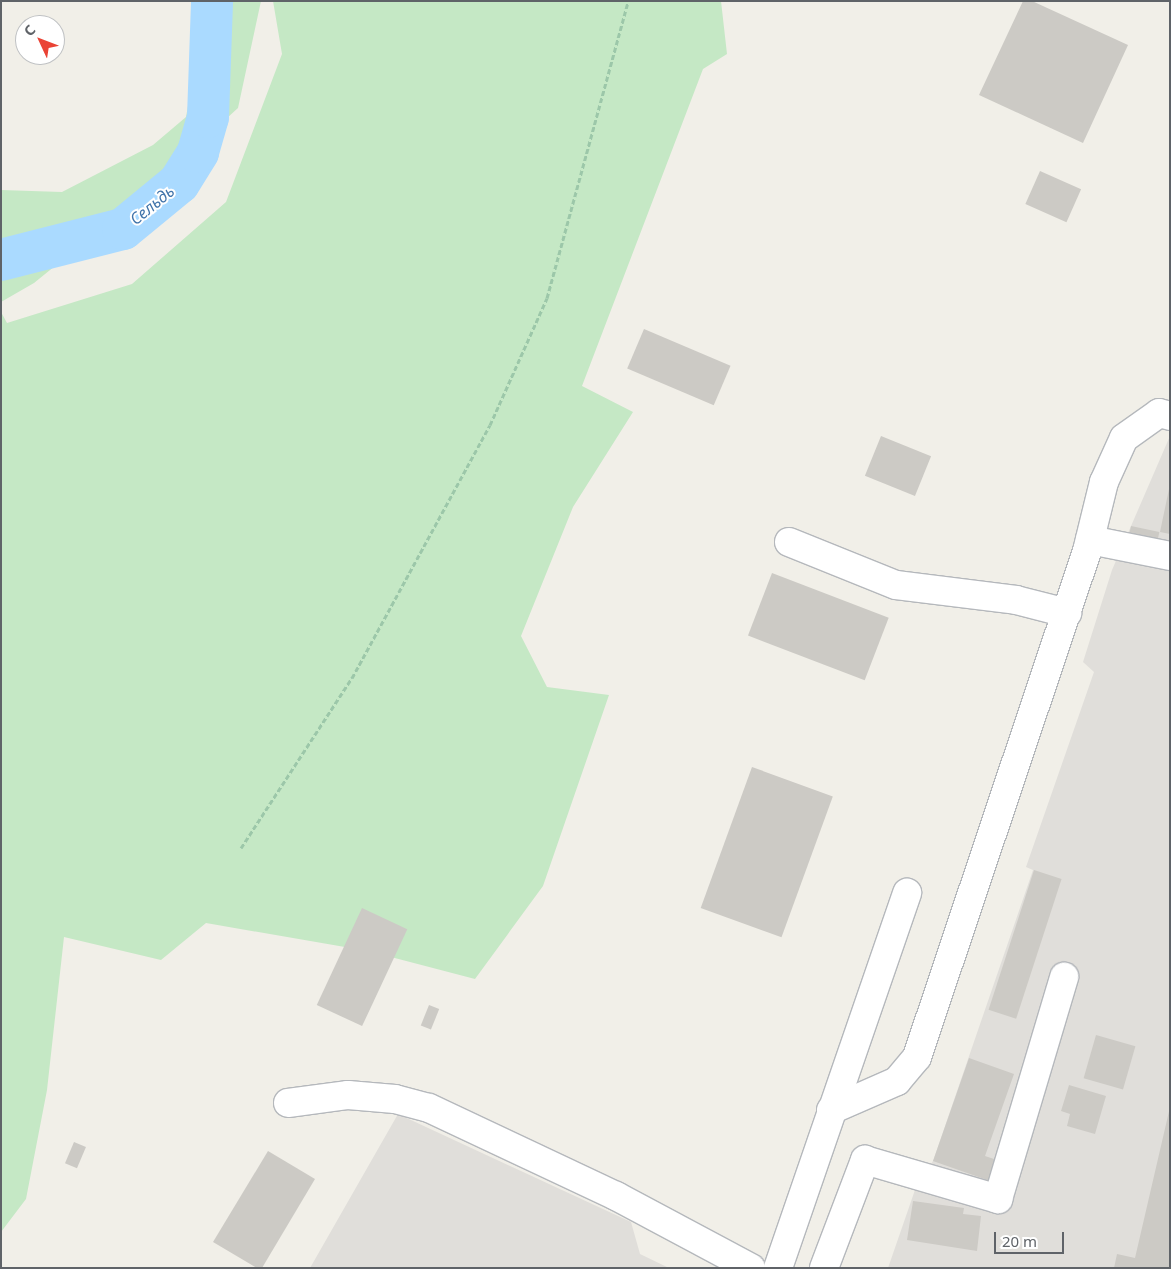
<!DOCTYPE html>
<html>
<head>
<meta charset="utf-8">
<style>
	body { margin:0 }
	#map { position:relative; width:1171px; height:1269px; overflow:hidden; background:#f1efe8; font-family:"Noto Sans",sans-serif }
	div>[style] { position:absolute }
	[style*='--x'] { left:calc(var(--x)*1px); top:calc(var(--y)*1px); width:calc(var(--w)*1px); rotate:calc(var(--a)*1deg) }
	.industrial>* { inset:0; background:#e0deda }
	.green>* { inset:0; background:#c5e8c5 }
	.river>* { height:42px; margin:-21px; padding:0 21px; transform-origin:21px; border-radius:21px; background:#aadaff }
	.building>* { inset:0; background:#cccac5; transform-origin:0 0 }
	.path>* { height:3px; margin-top:-1.5px; transform-origin:0; background:repeating-linear-gradient(90deg,#9cc7a9 0 5px,transparent 0 7.5px) }
	.roads { filter:drop-shadow(1px 0 #b5b8bc) drop-shadow(-1px 0 #b5b8bc) drop-shadow(0 1px #b5b8bc) drop-shadow(0 -1px #b5b8bc) }
	.minor>* { height:28px; margin:-14px; padding:0 14px; transform-origin:14px; border-radius:14px; background:#fff }
	span { translate:-50% -50%; white-space:nowrap; text-align:center; line-height:1.15; -webkit-text-stroke:4px #fff; paint-order:stroke }
	.water-label { font-size:16px; color:#4174aa; font-style:italic }
	.frame { position:absolute; inset:0; border:2px solid #5f6368; pointer-events:none }
	.north { position:absolute; left:15px; top:15px; width:50px; height:50px; box-sizing:border-box; background:#fff; border:1px solid #bfc1c3; border-radius:50%; rotate:313deg; font-size:14px; font-weight:700; line-height:20px; text-align:center; color:#5f6368 }
	.north::after { content:''; display:block; margin:auto; width:18px; height:22px; background:#ea4335; clip-path:polygon(50% 0,100% 100%,50% 72%,0 100%) }
	.scale { position:absolute; left:994px; top:1232px; width:70px; height:22px; box-sizing:border-box; border:2px solid #5f6368; border-top:0; padding-left:6px; font-size:15px; line-height:18px; white-space:nowrap; color:#5f6368; -webkit-text-stroke:4px #fff; paint-order:stroke }
</style>
</head>
<body>
<div id="map">
	<div class="industrial">
		<div style="clip-path:polygon(1170px 436px,1170px 1268px,888px 1268px,916px 1187px,933px 1161px,1033px 870px,1026px 867px,1094px 672px,1083px 662px,1112px 570px)"></div>
		<div style="clip-path:polygon(398px 1114px,631px 1222px,640px 1254px,669px 1268px,310px 1268px)"></div>
	</div>
	<div class="green">
		<div style="clip-path:polygon(196px 1px,261px 1px,238px 108px,145px 193px,34px 283px,1px 302px,1px 190px,62px 192px,153px 145px,186px 117px,195px 68px)"></div>
		<div style="clip-path:polygon(273px 1px,721px 1px,727px 54px,703px 69px,582px 386px,633px 412px,573px 507px,521px 636px,547px 687px,609px 695px,543px 886px,475px 979px,368px 951px,206px 923px,161px 960px,64px 937px,47px 1090px,26px 1199px,1px 1232px,1px 312px,7px 323px,132px 284px,226px 202px,282px 54px)"></div>
	</div>
	<div class="river">
		<div style="--x:1;--y:260;--w:126;--a:-14.3"></div>
		<div style="--x:123;--y:229;--w:72;--a:-39.4"></div>
		<div style="--x:179;--y:183;--w:36;--a:-58"></div>
		<div style="--x:198;--y:152;--w:36;--a:-74"></div>
		<div style="--x:208;--y:117;--w:116;--a:-88"></div>
	</div>
	<div class="building">
		<div style="clip-path:polygon(1023px 1px,1032px 1px,1128px 45px,1083px 143px,979px 95px)"></div>
		<div style="clip-path:polygon(42px 20px,50px 25px,39px 25px)"></div>
		<div style="left:1040px;top:171px;width:45px;height:36px;rotate:24deg"></div>
		<div style="left:644px;top:329px;width:94px;height:43px;rotate:23deg"></div>
		<div style="left:881px;top:436px;width:54px;height:43px;rotate:22deg"></div>
		<div style="clip-path:polygon(1169px 489px,1170px 489px,1170px 534px,1160px 532px)"></div>
		<div style="left:1131px;top:526px;width:29px;height:10px;rotate:12deg"></div>
		<div style="left:772px;top:573px;width:125px;height:67px;rotate:21deg"></div>
		<div style="left:752px;top:767px;width:86px;height:150px;rotate:20deg"></div>
		<div style="left:1034px;top:870px;width:29px;height:147px;rotate:18deg"></div>
		<div style="left:362px;top:908px;width:50px;height:107px;rotate:25deg"></div>
		<div style="left:429px;top:1005px;width:11px;height:22px;rotate:22deg"></div>
		<div style="left:1096px;top:1035px;width:41px;height:45px;rotate:16deg"></div>
		<div style="clip-path:polygon(969px 1058px,1014px 1074px,985px 1156px,997px 1160px,990px 1181px,933px 1161px)"></div>
		<div style="clip-path:polygon(1069px 1085px,1106px 1096px,1095px 1134px,1067px 1126px,1070px 1114px,1061px 1111px)"></div>
		<div style="clip-path:polygon(1170px 1107px,1170px 1268px,1114px 1268px,1117px 1254px,1135px 1258px)"></div>
		<div style="left:74px;top:1142px;width:13px;height:23px;rotate:23deg"></div>
		<div style="clip-path:polygon(268px 1151px,315px 1179px,262px 1268px,257px 1268px,213px 1242px)"></div>
		<div style="clip-path:polygon(913px 1201px,964px 1208px,963px 1214px,981px 1216px,977px 1251px,907px 1240px)"></div>
	</div>
	<div class="path">
		<div style="--x:241;--y:848;--w:203;--a:-56.9"></div>
		<div style="--x:352;--y:678;--w:288;--a:-61.4"></div>
		<div style="--x:490;--y:425;--w:139;--a:-65.8"></div>
		<div style="--x:547;--y:298;--w:308;--a:-74.7"></div>
	</div>
	<div class="roads">
		<div class="minor">
			<div style="--x:1090;--y:540;--w:82;--a:11.3"></div>
			<div style="--x:789;--y:542;--w:115;--a:21.9"></div>
			<div style="--x:896;--y:585;--w:121;--a:7.1"></div>
			<div style="--x:1016;--y:600;--w:53;--a:14.3"></div>
			<div style="--x:288;--y:1103;--w:61;--a:-7.6"></div>
			<div style="--x:348;--y:1095;--w:47;--a:4.9"></div>
			<div style="--x:395;--y:1099;--w:35;--a:15"></div>
			<div style="--x:429;--y:1108;--w:207;--a:25.2"></div>
			<div style="--x:616;--y:1196;--w:153;--a:28.1"></div>
			<div style="--x:831;--y:1110;--w:72;--a:-23.7"></div>
			<div style="--x:897;--y:1081;--w:31;--a:-50"></div>
			<div style="--x:917;--y:1057;--w:534;--a:-71.43"></div>
			<div style="--x:1087;--y:551;--w:71;--a:-76.2"></div>
			<div style="--x:1104;--y:482;--w:48;--a:-65.6"></div>
			<div style="--x:1124;--y:438;--w:43;--a:-35.5"></div>
			<div style="--x:1159;--y:413;--w:11;--a:15"></div>
			<div style="--x:778;--y:1268;--w:397;--a:-71"></div>
			<div style="--x:824;--y:1268;--w:116;--a:-69.2"></div>
			<div style="--x:865;--y:1160;--w:139;--a:16.3"></div>
			<div style="--x:998;--y:1199;--w:232;--a:-73.4"></div>
		</div>
	</div>
	<div class="water-label">
		<span style="left:152px;top:205px;rotate:-39deg">Сельдь</span>
	</div>
	<div class="frame"></div>
	<div class="north">С</div>
	<div class="scale">20 m</div>
</div>
</body>
</html>
